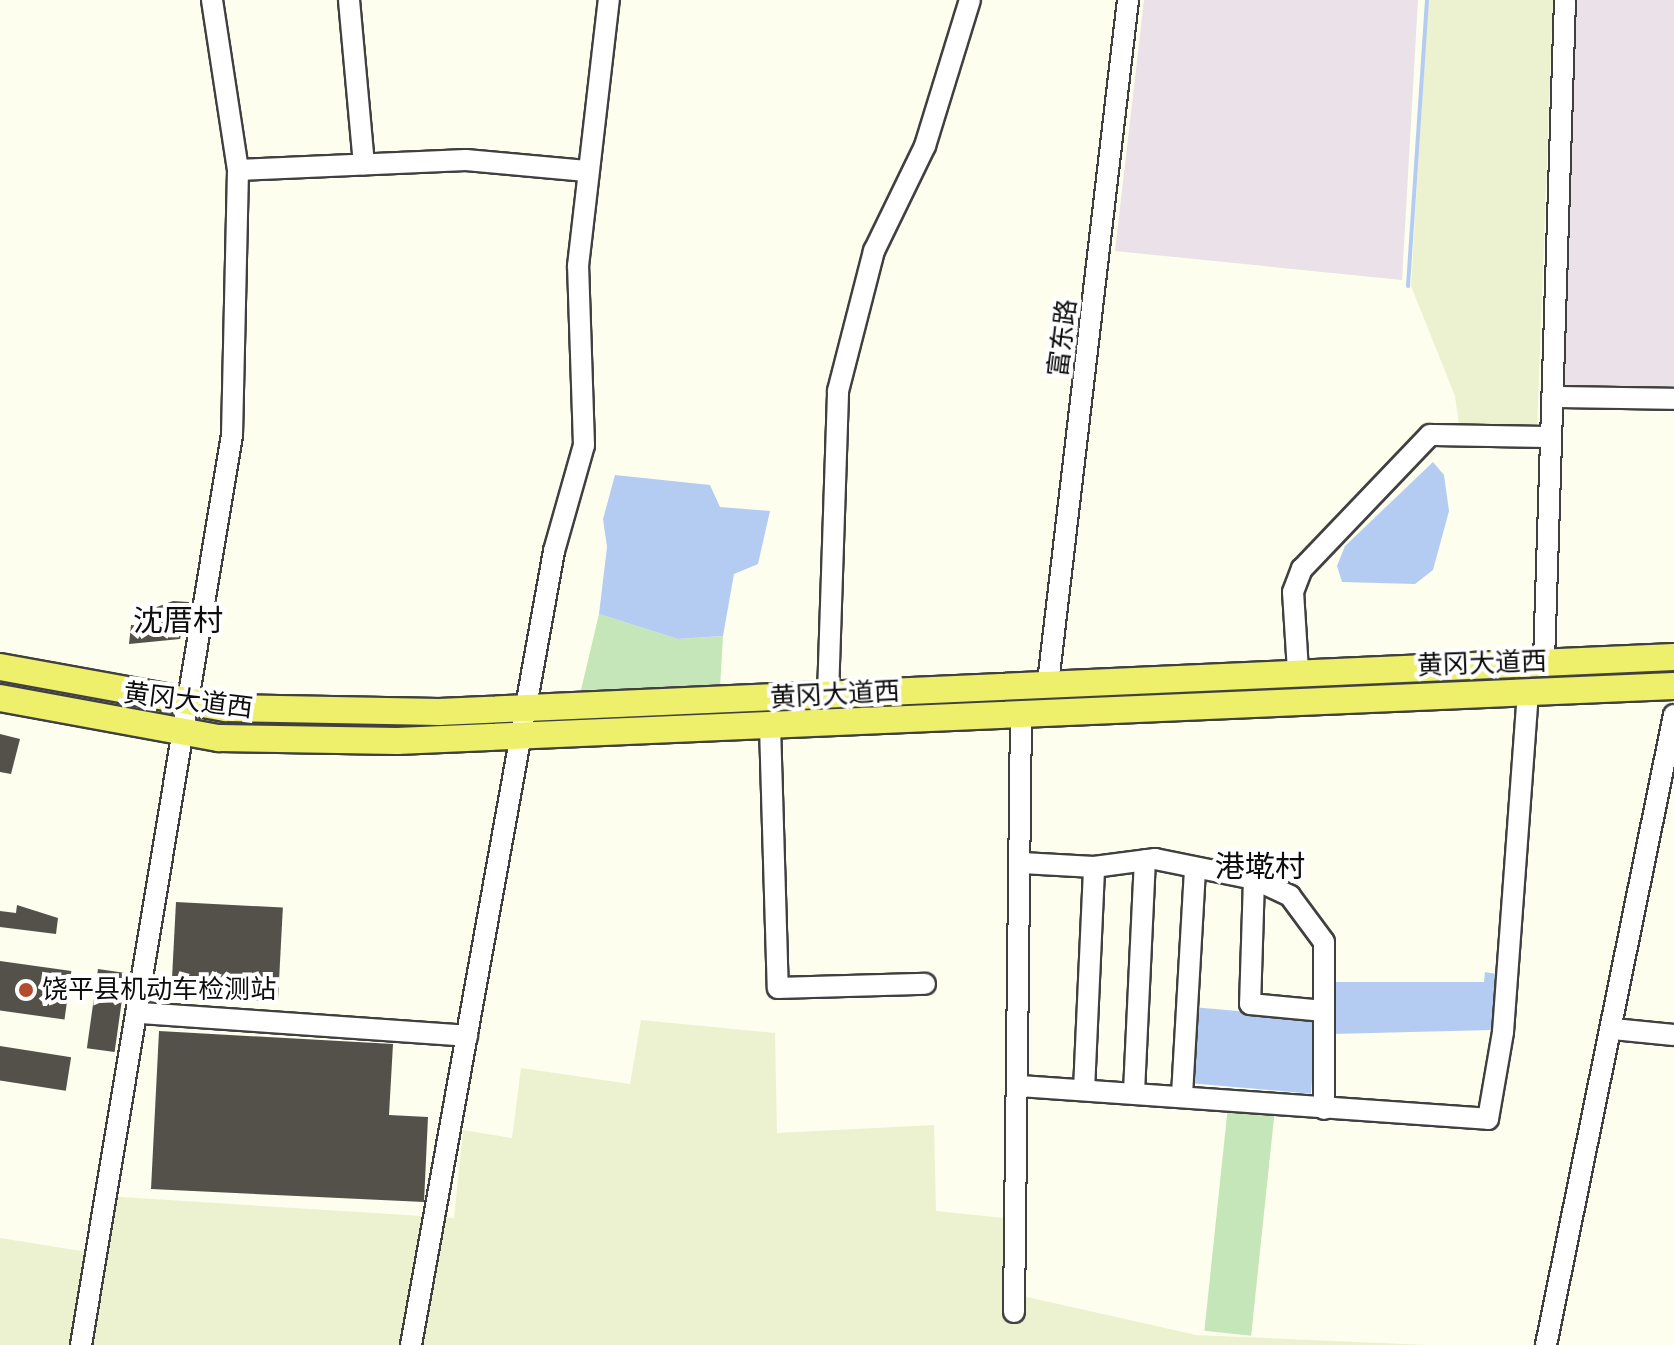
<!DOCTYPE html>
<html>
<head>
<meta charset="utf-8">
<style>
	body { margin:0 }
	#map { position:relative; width:1674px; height:1345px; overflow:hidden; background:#fdfeed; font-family:"Zilla Slab","Noto Sans SC",serif }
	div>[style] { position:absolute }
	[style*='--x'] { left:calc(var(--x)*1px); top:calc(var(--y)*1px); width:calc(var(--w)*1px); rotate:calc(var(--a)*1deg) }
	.industrial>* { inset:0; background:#ebe1e9; transform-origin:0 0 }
	.farmland>* { inset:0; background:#ecf2cf }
	.green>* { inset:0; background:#c5e6b9; transform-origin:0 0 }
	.water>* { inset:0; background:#b5ccf2; transform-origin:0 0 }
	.stream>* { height:4px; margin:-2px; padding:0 2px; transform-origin:2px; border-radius:2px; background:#b5ccf2 }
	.building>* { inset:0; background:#54514a; transform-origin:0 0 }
	.roads { filter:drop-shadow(2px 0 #404040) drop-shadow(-2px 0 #404040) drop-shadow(0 2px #404040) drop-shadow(0 -2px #404040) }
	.minor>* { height:20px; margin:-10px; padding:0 10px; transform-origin:10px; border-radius:10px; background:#fff }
	.major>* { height:26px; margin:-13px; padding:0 13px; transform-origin:13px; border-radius:13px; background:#eef06b }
	.dots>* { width:22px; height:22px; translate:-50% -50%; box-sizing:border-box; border:4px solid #fff; border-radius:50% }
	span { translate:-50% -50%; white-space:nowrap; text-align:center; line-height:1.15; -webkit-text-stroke:8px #fff; paint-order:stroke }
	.street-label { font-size:26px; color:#0d0d0d }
	.poi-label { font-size:26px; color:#0d0d0d }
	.left { translate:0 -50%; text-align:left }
	.quarter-label { font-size:30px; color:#0d0d0d }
</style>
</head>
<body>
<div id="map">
	<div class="industrial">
		<div style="clip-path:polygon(1144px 0,1418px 0,1402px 280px,1115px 251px)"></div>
		<div style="left:1565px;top:0;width:109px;height:397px"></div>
	</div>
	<div class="farmland">
		<div style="clip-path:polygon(1428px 0,1553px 0,1537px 429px,1460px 432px,1455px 396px,1411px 286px)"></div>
		<div style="clip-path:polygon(641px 1020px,775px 1033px,777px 1133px,934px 1125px,936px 1211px,1004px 1218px,1005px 1292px,1196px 1335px,1427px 1345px,0 1345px,0 1238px,94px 1253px,105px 1196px,454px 1218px,463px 1130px,512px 1138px,521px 1068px,630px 1084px)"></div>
	</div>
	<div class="green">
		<div style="clip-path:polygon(599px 614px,678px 639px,723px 636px,720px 688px,581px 690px)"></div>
		<div style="left:1228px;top:1106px;width:47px;height:226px;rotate:6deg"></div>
	</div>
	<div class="water">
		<div style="clip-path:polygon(1433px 462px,1444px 475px,1449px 511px,1433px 570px,1415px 584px,1342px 582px,1337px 566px,1345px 546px)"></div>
		<div style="clip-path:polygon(615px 475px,710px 485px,720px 507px,770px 511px,758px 564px,734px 574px,723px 636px,678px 639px,599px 614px,607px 547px,603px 519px)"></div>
		<div style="clip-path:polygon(1485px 972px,1502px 975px,1492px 1030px,1331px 1034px,1334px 982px,1484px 982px)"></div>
		<div style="left:1192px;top:1007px;width:126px;height:76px;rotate:5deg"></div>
	</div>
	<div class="stream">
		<div style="--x:1408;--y:286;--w:287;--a:-86.2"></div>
	</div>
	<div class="building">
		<div style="clip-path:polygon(173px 601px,189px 602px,180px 639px,129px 644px,131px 625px,148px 626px,154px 608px)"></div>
		<div style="clip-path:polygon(0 734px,20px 739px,11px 774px,0 772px)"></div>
		<div style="left:176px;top:902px;width:107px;height:94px;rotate:3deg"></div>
		<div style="clip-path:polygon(17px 905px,58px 918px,56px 934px,0 927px,0 911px,16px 913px)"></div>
		<div style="left:0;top:961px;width:72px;height:49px;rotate:8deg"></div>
		<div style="left:98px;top:969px;width:28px;height:80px;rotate:8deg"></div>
		<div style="clip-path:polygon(159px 1031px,393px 1044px,389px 1115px,428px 1117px,424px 1202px,151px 1189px)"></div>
		<div style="left:0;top:1046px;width:72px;height:34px;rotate:9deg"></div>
	</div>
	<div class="roads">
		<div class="minor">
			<div style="--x:349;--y:0;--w:165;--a:84.8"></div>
			<div style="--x:238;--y:170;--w:228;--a:-2.5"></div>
			<div style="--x:466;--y:160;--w:121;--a:5.2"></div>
			<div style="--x:1553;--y:397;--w:121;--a:0.9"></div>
			<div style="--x:1544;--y:661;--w:661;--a:-88.18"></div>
			<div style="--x:1298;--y:671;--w:79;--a:-93.6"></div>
			<div style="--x:1293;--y:592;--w:25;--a:-69"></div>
			<div style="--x:1302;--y:569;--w:185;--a:-46.3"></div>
			<div style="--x:1430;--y:435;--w:120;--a:1"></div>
			<div style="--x:1048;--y:683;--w:688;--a:-83.32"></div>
			<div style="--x:828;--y:695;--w:304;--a:-88.1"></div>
			<div style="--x:838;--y:391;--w:145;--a:-75.6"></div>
			<div style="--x:874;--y:251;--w:117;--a:-64.1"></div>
			<div style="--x:925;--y:146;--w:153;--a:-72.9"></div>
			<div style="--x:770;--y:726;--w:262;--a:88.3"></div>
			<div style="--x:778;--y:988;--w:147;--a:-1.6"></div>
			<div style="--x:1022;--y:863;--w:72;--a:3.2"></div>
			<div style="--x:1094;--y:867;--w:62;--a:-7.5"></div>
			<div style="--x:1155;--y:859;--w:101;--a:11.4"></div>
			<div style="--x:1254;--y:879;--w:40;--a:25"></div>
			<div style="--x:1290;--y:896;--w:57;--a:53.5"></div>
			<div style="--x:1324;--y:942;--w:167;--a:90"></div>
			<div style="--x:1254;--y:879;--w:125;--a:91.8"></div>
			<div style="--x:1250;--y:1004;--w:74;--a:5.4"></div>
			<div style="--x:140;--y:1013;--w:328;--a:4"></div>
			<div style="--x:1613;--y:1029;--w:61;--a:5.6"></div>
			<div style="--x:1019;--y:1086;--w:470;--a:4"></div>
			<div style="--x:1488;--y:1119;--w:88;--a:-80.2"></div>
			<div style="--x:1503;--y:1032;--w:341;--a:-85.8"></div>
			<div style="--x:1084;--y:1090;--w:223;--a:-87.4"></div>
			<div style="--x:1134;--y:1092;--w:232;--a:-87.3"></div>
			<div style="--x:1182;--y:1095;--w:225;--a:-86.7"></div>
			<div style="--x:1014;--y:1312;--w:599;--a:-89.33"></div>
			<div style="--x:81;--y:1345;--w:922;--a:-80.58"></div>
			<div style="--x:232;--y:435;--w:265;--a:-88.7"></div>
			<div style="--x:238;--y:170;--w:172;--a:-98.7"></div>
			<div style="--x:411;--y:1345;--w:807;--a:-79.79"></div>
			<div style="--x:554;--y:551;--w:110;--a:-74.2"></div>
			<div style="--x:584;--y:445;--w:179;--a:-91.9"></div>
			<div style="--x:578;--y:266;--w:268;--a:-83.4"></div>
			<div style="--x:1546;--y:1345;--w:643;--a:-78.52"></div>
		</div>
		<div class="major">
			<div style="--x:0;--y:667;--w:230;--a:10.3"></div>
			<div style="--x:226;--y:708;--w:213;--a:1.1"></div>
			<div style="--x:439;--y:712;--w:1236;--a:-2.55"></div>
			<div style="--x:0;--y:698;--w:223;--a:10.4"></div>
			<div style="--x:219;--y:738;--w:178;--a:1"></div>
			<div style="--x:397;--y:741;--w:1278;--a:-2.47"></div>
		</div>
	</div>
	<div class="dots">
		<div style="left:26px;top:990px;background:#b44a2e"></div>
	</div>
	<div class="street-label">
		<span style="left:1063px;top:338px;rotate:-83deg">富东路</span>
		<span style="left:1482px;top:664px;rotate:-2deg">黄冈大道西</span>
		<span style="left:835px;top:695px;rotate:-3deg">黄冈大道西</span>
		<span style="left:188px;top:701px;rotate:7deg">黄冈大道西</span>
	</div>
	<div class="poi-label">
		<span class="left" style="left:42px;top:990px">饶平县机动车检测站</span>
	</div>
	<div class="quarter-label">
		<span style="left:178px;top:621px">沈厝村</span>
		<span style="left:1260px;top:867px">港墘村</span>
	</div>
</div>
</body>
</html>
